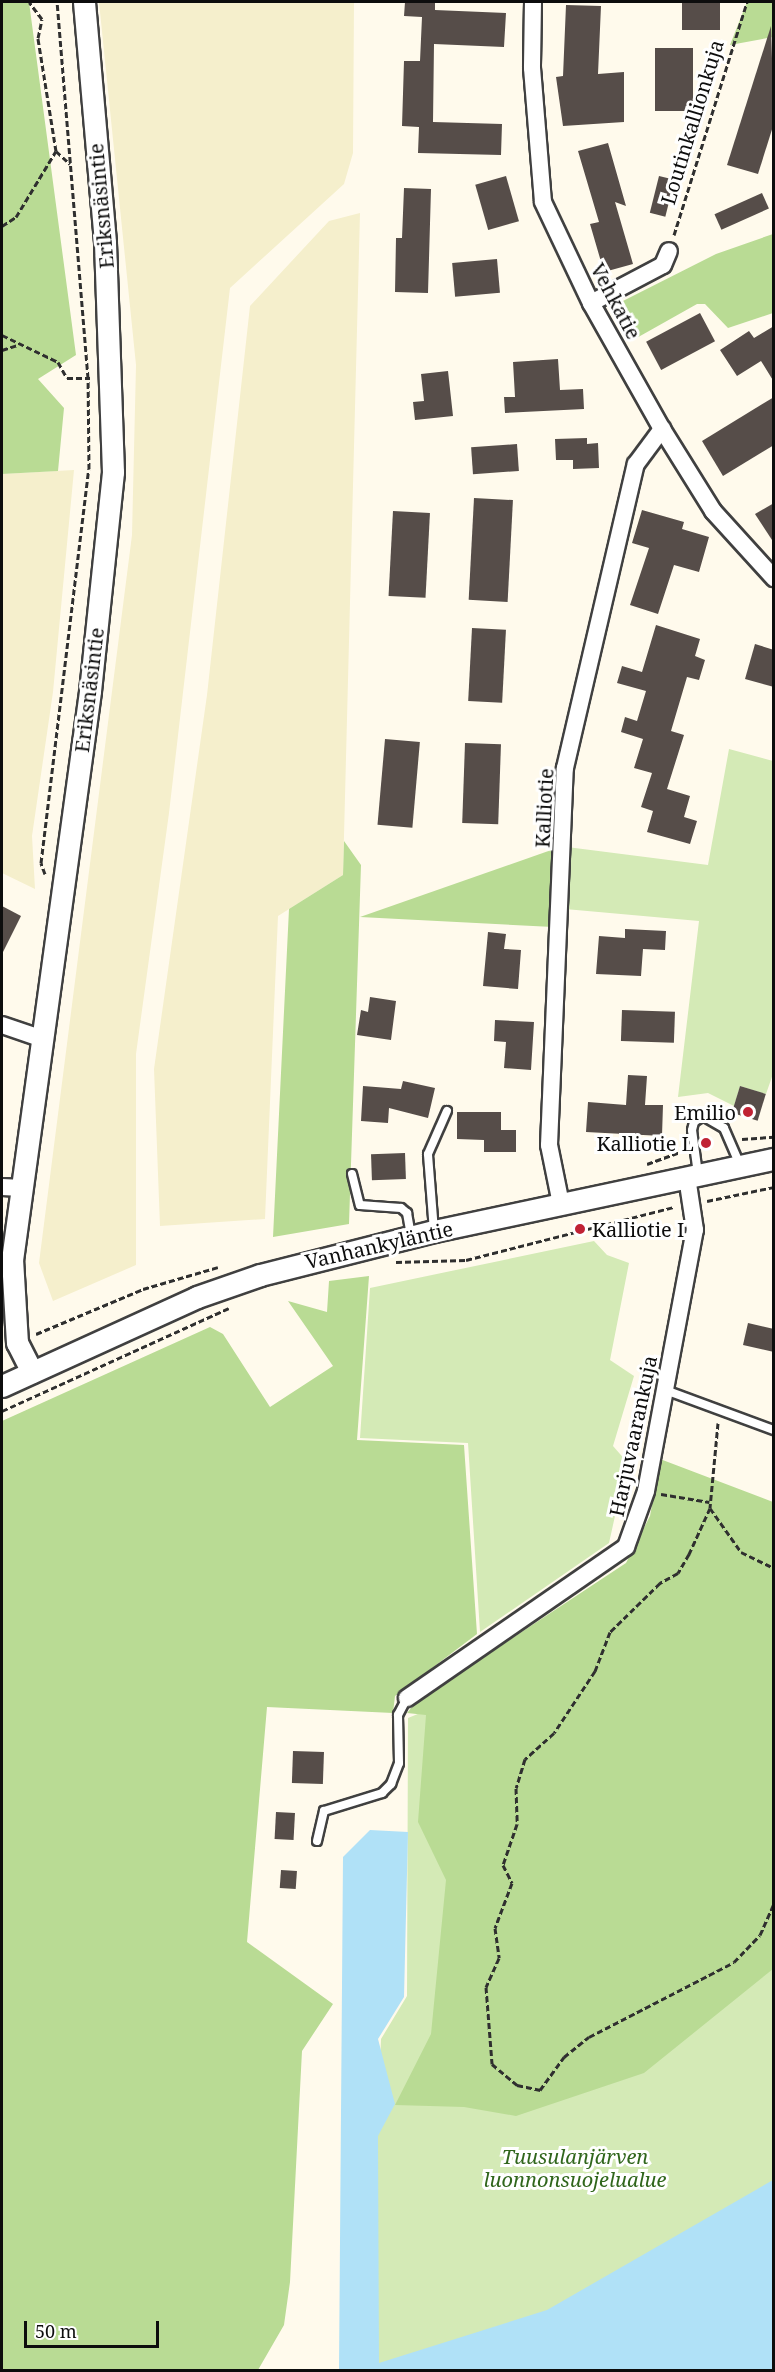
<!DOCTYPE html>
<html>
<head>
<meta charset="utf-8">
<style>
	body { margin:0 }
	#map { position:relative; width:775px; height:2372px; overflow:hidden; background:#fffaec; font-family:"Noto Serif",serif }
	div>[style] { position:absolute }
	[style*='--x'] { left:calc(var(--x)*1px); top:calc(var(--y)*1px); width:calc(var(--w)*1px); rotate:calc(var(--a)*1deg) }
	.farmland>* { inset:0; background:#f5efcc }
	.green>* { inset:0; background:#d4eab6 }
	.forest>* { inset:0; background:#b9db94 }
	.water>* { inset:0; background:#b0e1f7 }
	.building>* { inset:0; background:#564d49; transform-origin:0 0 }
	.path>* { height:3px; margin-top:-1.5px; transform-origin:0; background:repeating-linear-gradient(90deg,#2f2f2f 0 6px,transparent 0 9px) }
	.roads { filter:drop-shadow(2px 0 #404040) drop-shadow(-2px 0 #404040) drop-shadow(0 2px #404040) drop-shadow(0 -2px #404040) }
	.service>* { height:8px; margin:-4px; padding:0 4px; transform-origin:4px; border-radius:4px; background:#fff }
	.minor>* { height:16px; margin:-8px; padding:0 8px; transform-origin:8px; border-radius:8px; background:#fff }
	.tertiary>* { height:21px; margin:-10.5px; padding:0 10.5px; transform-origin:10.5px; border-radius:10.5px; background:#fff }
	.dots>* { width:16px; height:16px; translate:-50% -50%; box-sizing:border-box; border:3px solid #fff; border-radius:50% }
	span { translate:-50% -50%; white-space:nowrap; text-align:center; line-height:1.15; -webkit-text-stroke:6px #fff; paint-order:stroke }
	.street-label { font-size:20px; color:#0d0d0d }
	.poi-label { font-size:20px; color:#0d0d0d }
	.right { translate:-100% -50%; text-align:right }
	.left { translate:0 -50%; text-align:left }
	.park-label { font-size:20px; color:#30661c; font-style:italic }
	.frame { position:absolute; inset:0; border:3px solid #0d0d0d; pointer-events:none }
	.scale { position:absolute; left:24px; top:2321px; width:135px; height:27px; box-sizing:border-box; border:3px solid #0d0d0d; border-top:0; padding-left:8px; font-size:18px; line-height:21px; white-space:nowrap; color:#0d0d0d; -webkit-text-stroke:4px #fff; paint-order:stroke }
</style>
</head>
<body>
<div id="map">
	<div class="farmland">
		<div style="clip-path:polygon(99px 2px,354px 2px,353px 153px,344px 184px,230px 288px,169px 813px,136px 1054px,136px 1265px,53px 1301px,39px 1263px,132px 535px,136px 365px)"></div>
		<div style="clip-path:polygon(360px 213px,343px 875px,278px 916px,265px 1219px,160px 1226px,154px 1069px,207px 695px,250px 306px,329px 221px)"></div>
		<div style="clip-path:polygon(74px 470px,53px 692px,32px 836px,35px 889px,2px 873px,2px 474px)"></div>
	</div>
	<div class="green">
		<div style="clip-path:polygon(729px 749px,773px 761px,774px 1071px,766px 1094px,740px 1086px,734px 1106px,708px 1093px,678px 1097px,699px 921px,565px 909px,567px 847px,708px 865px)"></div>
		<div style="clip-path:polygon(594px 1241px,607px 1255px,629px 1263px,610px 1360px,634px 1376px,613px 1446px,627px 1462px,609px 1543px,480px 1632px,468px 1443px,360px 1438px,370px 1288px)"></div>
		<div style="clip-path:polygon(773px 1552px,773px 2370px,379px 2363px,370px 2336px,381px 2039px,407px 1996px,408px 1718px,577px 1649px)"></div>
	</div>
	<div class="forest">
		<div style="clip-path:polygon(2px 2px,29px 2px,76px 355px,38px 379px,64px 408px,58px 471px,2px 474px)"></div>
		<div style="clip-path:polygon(747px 2px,773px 2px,773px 37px,730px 45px)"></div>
		<div style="clip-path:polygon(773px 234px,773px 313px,728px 328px,705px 304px,697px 304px,633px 340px,615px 305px,716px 254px)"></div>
		<div style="clip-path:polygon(344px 841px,361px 865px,349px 1224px,273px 1237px,289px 909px,343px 875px)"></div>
		<div style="clip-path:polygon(557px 848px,553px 927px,360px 917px)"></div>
		<div style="clip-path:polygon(369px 1276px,357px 1440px,464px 1445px,477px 1634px,395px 1696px,393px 1713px,267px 1707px,247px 1942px,333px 2004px,302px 2051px,290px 2282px,284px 2325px,258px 2370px,2px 2370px,2px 1421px,210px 1327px,223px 1334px,270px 1407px,333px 1366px,288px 1301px,327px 1312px,329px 1281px)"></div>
		<div style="clip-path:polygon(660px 1459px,773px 1502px,773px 1969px,644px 2073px,516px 2116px,464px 2107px,395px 2105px,431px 2034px,446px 1880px,418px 1822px,426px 1715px,407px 1713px,416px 1702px,626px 1563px,650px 1516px)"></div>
	</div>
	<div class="water">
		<div style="clip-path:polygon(370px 1830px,408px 1832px,404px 1997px,378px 2039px,395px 2104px,378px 2136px,379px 2363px,547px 2310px,773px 2180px,773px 2370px,339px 2370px,343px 1857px)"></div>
	</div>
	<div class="building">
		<div style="clip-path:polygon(405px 2px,435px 2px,435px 10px,506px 13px,504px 47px,434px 44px,433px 122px,502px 124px,501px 155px,418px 153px,419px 127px,402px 126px,404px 61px,420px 61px,422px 17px,404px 16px)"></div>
		<div style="left:682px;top:2px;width:38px;height:28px"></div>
		<div style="clip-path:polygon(566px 5px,601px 6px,598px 74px,624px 72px,624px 122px,563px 126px,556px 77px,563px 76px)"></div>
		<div style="clip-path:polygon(771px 26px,774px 123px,758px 174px,727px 165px)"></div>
		<div style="left:655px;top:48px;width:38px;height:63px"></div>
		<div style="clip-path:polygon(608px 143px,626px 206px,615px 202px,633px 264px,604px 272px,590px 224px,599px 222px,578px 151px)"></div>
		<div style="left:506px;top:176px;width:47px;height:32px;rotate:74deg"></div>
		<div style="left:659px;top:176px;width:16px;height:38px;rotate:14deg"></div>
		<div style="clip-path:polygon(404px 188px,431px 189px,428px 293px,395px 292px,396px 238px,402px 238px)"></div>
		<div style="left:762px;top:193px;width:17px;height:52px;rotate:66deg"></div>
		<div style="left:497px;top:259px;width:34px;height:45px;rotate:85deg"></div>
		<div style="left:700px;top:313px;width:32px;height:61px;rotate:62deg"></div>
		<div style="clip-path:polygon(774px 326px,774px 382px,761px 361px,737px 376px,720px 350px,749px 331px,754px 338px)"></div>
		<div style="clip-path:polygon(558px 359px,560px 390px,583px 389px,584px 409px,505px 413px,504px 397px,515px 397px,513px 362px)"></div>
		<div style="clip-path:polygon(448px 371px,453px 416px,415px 420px,413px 402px,424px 401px,421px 374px)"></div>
		<div style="clip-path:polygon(774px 397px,774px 445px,723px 476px,702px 441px)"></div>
		<div style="clip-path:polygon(587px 438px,587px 444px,598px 443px,599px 468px,573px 469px,573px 460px,556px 460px,555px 439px)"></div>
		<div style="left:517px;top:444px;width:27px;height:46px;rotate:86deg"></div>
		<div style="left:474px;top:498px;width:39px;height:102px;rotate:3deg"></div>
		<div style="clip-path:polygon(774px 503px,774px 543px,755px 514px)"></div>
		<div style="clip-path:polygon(642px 510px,684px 522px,682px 529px,709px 537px,699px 572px,674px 565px,658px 614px,630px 605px,649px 548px,632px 543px)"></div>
		<div style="left:393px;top:511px;width:37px;height:85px;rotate:3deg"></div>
		<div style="clip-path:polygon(656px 625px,700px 639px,695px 656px,705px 660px,699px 680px,687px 677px,671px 731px,684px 735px,667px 789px,690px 796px,684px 817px,697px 821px,690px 844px,647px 832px,653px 811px,641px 807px,652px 773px,634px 768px,643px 739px,621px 732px,625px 717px,637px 721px,646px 691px,617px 683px,622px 666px,642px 672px)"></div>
		<div style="left:472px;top:628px;width:34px;height:73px;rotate:3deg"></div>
		<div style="clip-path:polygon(755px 644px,774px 650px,774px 687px,745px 679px)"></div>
		<div style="left:385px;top:739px;width:35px;height:86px;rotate:5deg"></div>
		<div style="left:465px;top:743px;width:36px;height:80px;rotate:2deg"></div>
		<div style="clip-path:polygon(2px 906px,21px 916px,2px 954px)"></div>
		<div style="clip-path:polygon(625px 929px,666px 931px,665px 950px,643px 949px,641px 976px,596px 974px,599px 936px,625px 938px)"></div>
		<div style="clip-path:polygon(488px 932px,506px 934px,504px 949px,521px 950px,518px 989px,483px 986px)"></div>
		<div style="clip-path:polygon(370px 997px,396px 1001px,391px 1040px,357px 1035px,361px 1010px,368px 1012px)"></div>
		<div style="left:622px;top:1010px;width:53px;height:31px;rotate:2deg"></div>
		<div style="clip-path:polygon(495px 1020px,534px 1022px,531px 1070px,504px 1068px,506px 1042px,494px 1041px)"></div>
		<div style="clip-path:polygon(628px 1075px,647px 1076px,645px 1105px,663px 1105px,662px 1136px,586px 1132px,588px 1102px,626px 1105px)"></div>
		<div style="clip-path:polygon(403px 1081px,435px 1088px,428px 1118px,389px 1108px,388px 1123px,361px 1121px,363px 1086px,401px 1089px)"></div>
		<div style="left:740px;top:1086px;width:27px;height:28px;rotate:17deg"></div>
		<div style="clip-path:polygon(457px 1112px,501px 1112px,501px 1130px,516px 1130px,516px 1152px,484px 1152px,484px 1140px,457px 1139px)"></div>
		<div style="left:405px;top:1153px;width:26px;height:34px;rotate:88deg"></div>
		<div style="clip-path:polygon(748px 1323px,774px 1329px,774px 1352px,743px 1345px)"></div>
		<div style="left:293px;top:1751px;width:31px;height:32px;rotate:2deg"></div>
		<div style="left:276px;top:1812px;width:19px;height:27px;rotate:3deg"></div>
		<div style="left:281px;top:1870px;width:16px;height:18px;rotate:4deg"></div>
	</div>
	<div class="path">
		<div style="--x:56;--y:151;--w:19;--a:43"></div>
		<div style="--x:2;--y:226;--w:17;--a:-33"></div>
		<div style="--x:16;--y:217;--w:77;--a:-58.8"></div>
		<div style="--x:56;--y:151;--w:114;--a:-99.1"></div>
		<div style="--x:38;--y:38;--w:19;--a:-78"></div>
		<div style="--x:42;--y:19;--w:21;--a:-127"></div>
		<div style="--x:674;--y:235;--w:244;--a:-72.6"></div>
		<div style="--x:2;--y:335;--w:62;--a:25.7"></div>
		<div style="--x:58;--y:362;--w:18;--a:61"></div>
		<div style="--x:67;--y:378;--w:23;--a:0"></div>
		<div style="--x:2;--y:350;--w:16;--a:-18"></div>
		<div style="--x:45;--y:874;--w:12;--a:-110"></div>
		<div style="--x:41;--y:863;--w:397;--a:-83.1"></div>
		<div style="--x:89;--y:469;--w:91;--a:-90.6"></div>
		<div style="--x:88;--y:378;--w:377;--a:-94.7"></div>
		<div style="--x:742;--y:1139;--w:32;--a:-4"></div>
		<div style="--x:647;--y:1164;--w:38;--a:-20"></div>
		<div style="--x:707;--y:1201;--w:68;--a:-11.8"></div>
		<div style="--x:396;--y:1262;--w:70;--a:-1.6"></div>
		<div style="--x:466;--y:1260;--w:215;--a:-14.3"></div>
		<div style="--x:36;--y:1334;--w:116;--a:-22.8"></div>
		<div style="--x:143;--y:1289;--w:78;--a:-16.3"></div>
		<div style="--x:2;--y:1411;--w:249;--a:-24.4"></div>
		<div style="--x:718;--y:1423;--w:85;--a:95.4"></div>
		<div style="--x:710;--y:1508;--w:51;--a:114.5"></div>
		<div style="--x:689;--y:1554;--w:22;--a:120"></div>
		<div style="--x:678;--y:1573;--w:21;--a:151"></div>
		<div style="--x:660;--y:1583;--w:70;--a:135.6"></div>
		<div style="--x:610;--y:1632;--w:42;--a:111"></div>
		<div style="--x:595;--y:1671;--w:74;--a:123.5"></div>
		<div style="--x:554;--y:1733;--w:39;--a:138"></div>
		<div style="--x:525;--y:1759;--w:30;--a:107"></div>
		<div style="--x:516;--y:1788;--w:36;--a:88"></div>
		<div style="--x:517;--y:1824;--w:43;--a:108.9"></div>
		<div style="--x:503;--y:1865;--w:20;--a:63"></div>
		<div style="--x:512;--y:1883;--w:48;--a:110.7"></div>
		<div style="--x:495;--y:1928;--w:30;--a:82"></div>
		<div style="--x:499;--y:1958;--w:32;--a:114"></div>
		<div style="--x:486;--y:1987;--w:77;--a:85.5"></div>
		<div style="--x:492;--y:2064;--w:33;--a:40"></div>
		<div style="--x:517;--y:2085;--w:24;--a:12"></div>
		<div style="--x:540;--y:2090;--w:41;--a:-54"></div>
		<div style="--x:564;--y:2057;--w:32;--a:-39"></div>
		<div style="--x:589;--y:2037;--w:163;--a:-27.3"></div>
		<div style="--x:734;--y:1962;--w:37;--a:-46"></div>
		<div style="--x:760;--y:1935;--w:34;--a:-66"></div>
		<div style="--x:661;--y:1494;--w:49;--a:9.5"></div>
		<div style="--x:710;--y:1508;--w:54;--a:54.8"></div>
		<div style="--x:741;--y:1552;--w:37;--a:26"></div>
	</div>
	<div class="roads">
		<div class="service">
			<div style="--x:352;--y:1174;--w:32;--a:76"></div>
			<div style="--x:360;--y:1205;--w:41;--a:4.2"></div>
			<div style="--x:401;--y:1208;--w:8;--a:40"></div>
			<div style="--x:407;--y:1213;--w:23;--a:80"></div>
			<div style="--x:698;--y:1174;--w:44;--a:-97.8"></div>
			<div style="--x:692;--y:1130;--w:8;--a:-76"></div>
			<div style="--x:694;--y:1122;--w:11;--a:-34"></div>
			<div style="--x:703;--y:1116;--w:24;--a:30"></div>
			<div style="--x:724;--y:1128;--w:40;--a:66.6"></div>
			<div style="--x:434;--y:1231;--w:77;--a:-94.5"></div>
			<div style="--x:428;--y:1154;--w:47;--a:-66.2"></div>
			<div style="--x:665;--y:1390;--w:116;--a:20.2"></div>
			<div style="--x:317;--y:1841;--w:31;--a:-77"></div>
			<div style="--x:324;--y:1811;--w:61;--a:-17.2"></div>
			<div style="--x:382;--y:1793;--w:13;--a:-45"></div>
			<div style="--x:391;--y:1784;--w:22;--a:-69"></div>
			<div style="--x:399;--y:1763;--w:48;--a:-91.2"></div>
			<div style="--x:398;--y:1715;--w:19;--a:-62"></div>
		</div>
		<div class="minor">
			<div style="--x:533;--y:2;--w:66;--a:90.9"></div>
			<div style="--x:532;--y:68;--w:134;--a:85.3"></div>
			<div style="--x:543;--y:202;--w:112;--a:64.6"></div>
			<div style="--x:591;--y:303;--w:145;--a:60.6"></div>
			<div style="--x:662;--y:429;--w:97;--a:58.1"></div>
			<div style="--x:713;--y:511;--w:91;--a:47.7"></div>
			<div style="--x:591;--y:303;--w:81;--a:-27.8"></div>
			<div style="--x:663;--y:265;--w:15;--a:-67"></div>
			<div style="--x:2;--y:1025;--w:43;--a:18.9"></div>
			<div style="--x:2;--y:1187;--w:20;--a:3"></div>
			<div style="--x:561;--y:1204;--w:60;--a:-101.5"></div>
			<div style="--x:549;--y:1145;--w:377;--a:-87.6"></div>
			<div style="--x:565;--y:768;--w:312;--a:-76.9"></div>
			<div style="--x:636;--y:464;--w:44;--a:-53.4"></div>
			<div style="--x:407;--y:1698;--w:266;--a:-34.6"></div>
			<div style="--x:626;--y:1547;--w:59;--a:-70.3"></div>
			<div style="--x:646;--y:1491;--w:266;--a:-79.4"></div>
			<div style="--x:695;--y:1230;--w:54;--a:-98.6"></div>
		</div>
		<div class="tertiary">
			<div style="--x:32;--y:1372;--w:33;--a:-117"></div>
			<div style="--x:17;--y:1343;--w:83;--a:-93.4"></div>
			<div style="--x:12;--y:1260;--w:574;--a:-82.19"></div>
			<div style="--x:90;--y:691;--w:220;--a:-84"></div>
			<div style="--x:113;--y:472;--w:230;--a:-92"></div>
			<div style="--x:105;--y:242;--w:241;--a:-95"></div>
			<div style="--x:2;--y:1386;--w:214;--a:-24.5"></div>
			<div style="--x:197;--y:1297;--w:67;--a:-19.2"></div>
			<div style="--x:260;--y:1275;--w:179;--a:-14.2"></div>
			<div style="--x:434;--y:1231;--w:348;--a:-12"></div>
		</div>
	</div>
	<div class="dots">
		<div style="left:748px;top:1112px;background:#c02234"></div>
		<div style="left:706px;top:1143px;background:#c02234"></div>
		<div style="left:580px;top:1229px;background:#c02234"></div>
	</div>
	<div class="street-label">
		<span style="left:692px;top:122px;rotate:-73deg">Loutinkallionkuja</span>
		<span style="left:101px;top:206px;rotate:-95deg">Eriksnäsintie</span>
		<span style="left:616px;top:301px;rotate:62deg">Vehkatie</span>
		<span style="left:89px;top:690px;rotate:-83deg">Eriksnäsintie</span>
		<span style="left:544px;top:808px;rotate:-87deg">Kalliotie</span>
		<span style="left:379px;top:1245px;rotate:-13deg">Vanhankyläntie</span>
		<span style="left:633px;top:1436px;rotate:-78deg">Harjuvaarankuja</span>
	</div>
	<div class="poi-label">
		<span class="right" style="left:736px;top:1112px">Emilio</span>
		<span class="right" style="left:694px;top:1143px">Kalliotie L</span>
		<span class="left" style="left:592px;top:1229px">Kalliotie I</span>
	</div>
	<div class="park-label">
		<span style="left:575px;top:2168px">Tuusulanjärven<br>luonnonsuojelualue</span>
	</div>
	<div class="frame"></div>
	<div class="scale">50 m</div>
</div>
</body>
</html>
